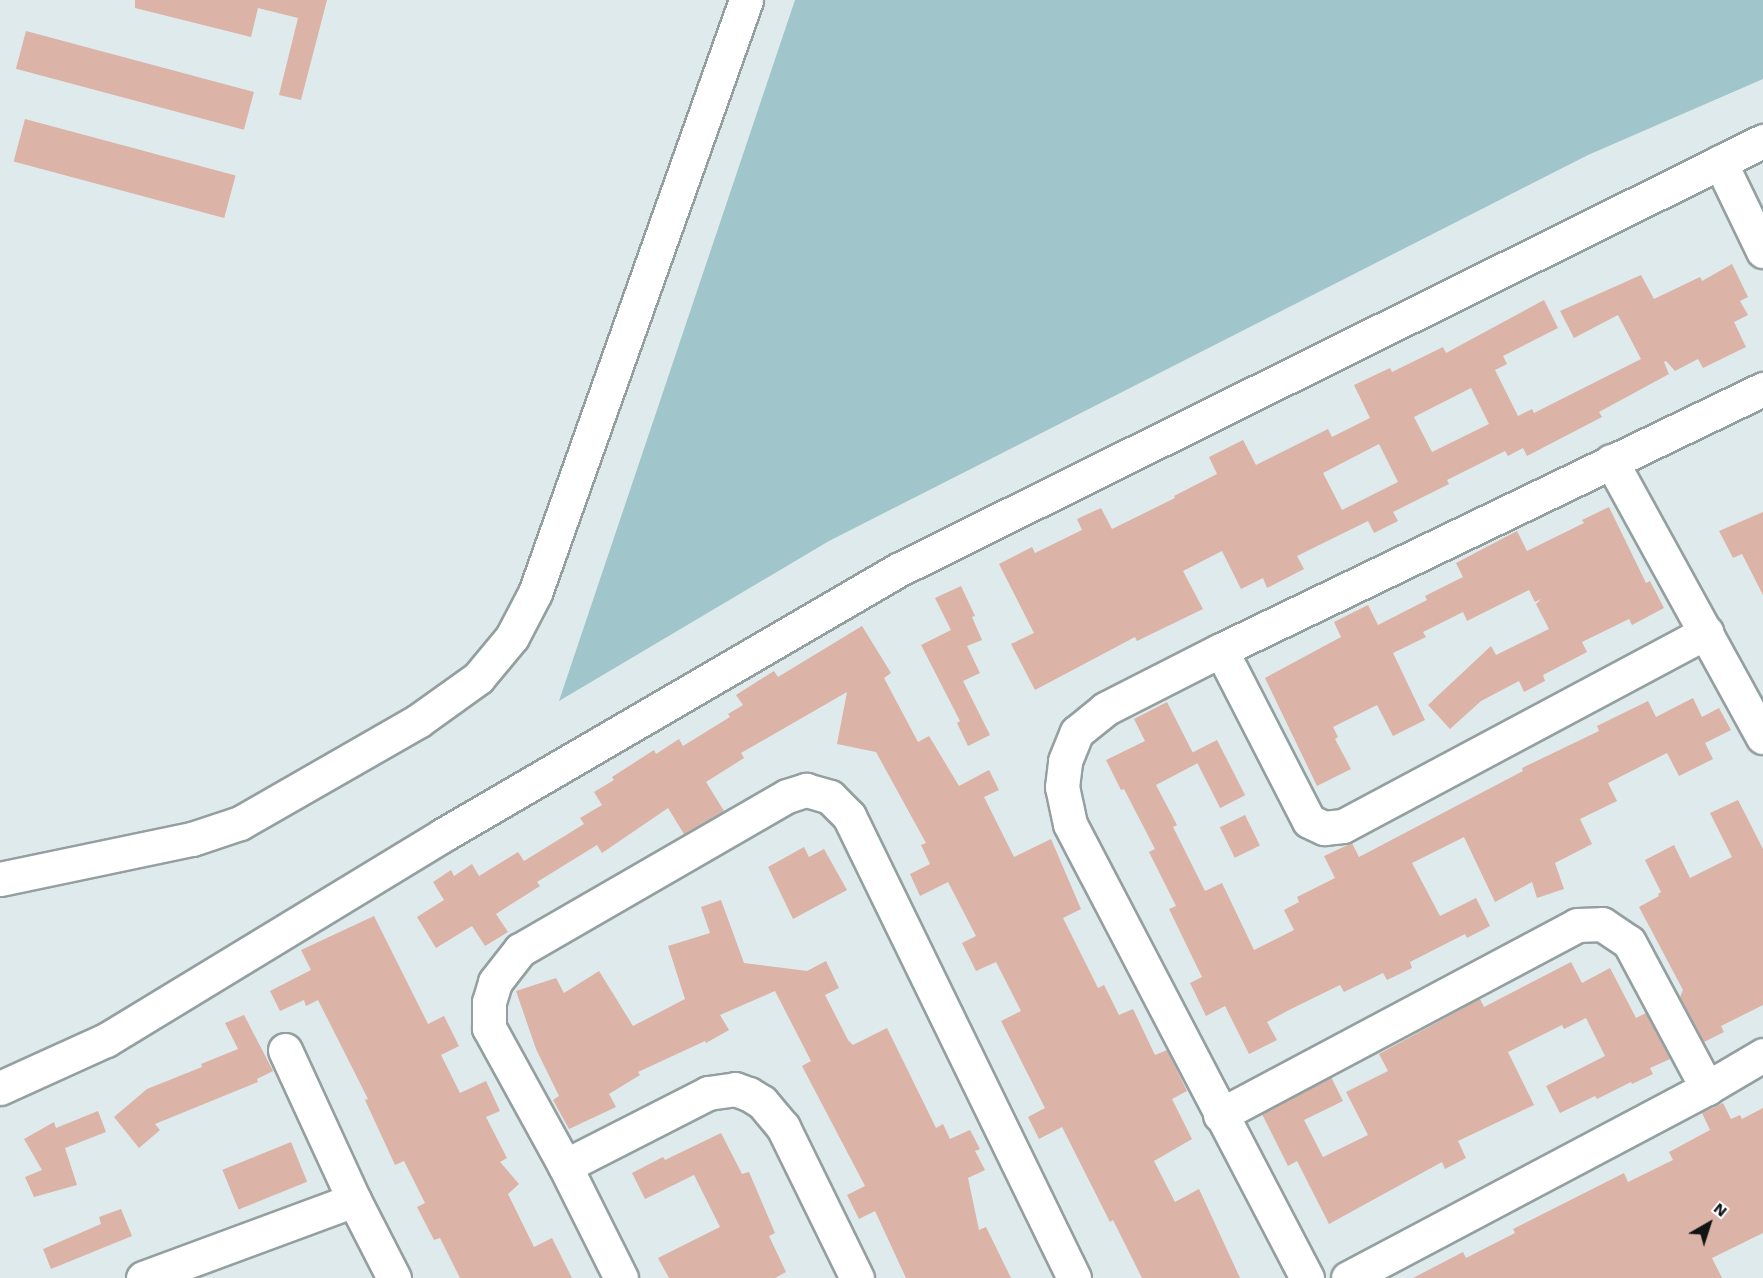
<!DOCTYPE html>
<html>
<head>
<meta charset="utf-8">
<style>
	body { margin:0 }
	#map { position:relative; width:1763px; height:1278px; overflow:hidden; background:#dfeaec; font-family:"Work Sans",sans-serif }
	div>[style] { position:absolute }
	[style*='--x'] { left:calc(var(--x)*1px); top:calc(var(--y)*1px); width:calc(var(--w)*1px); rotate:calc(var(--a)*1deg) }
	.green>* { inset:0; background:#a0c5ca }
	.building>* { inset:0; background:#dbb3a7; transform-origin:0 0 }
	.roads { filter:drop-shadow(2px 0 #949fa0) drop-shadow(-2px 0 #949fa0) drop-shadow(0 2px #949fa0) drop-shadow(0 -2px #949fa0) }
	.minor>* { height:33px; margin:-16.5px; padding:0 16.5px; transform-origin:16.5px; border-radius:16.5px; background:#fff }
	span { translate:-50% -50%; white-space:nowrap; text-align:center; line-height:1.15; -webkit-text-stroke:4.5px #fff; paint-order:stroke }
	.north { position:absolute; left:1679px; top:1194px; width:60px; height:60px; -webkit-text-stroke:4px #fff; paint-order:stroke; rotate:39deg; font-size:16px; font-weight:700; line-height:24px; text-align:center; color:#111415 }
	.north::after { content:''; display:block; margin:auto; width:21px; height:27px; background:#111415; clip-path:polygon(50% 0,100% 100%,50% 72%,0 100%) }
</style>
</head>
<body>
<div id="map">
	<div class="green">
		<div style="clip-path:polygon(795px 0,1763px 0,1763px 79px,1588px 155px,829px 541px,559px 701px)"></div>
	</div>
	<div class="building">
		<div style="clip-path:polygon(135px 0,327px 0,301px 100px,279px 95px,298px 18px,258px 8px,251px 37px,135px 8px)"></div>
		<div style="left:26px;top:31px;width:236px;height:39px;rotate:15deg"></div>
		<div style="left:25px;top:119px;width:218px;height:44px;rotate:15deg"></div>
		<div style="clip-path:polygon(evenodd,1732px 264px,1748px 297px,1740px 301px,1748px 315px,1734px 322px,1746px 347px,1703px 368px,1698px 359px,1675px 371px,1666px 361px,1664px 362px,1669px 374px,1599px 412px,1602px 417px,1527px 456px,1523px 448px,1508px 456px,1505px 451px,1447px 480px,1449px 484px,1393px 512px,1398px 521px,1374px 533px,1368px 521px,1297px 556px,1304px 569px,1267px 588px,1263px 578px,1241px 589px,1222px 551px,1183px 571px,1203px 609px,1137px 641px,1135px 637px,1035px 690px,1011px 644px,1034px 633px,999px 564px,1032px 547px,1035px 553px,1082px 530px,1077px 519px,1101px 508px,1112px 529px,1175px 498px,1174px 496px,1217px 474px,1209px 457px,1243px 440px,1256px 465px,1328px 429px,1332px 437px,1370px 418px,1354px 385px,1390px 368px,1392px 372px,1443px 347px,1446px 353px,1544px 300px,1558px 328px,1503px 356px,1507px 364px,1495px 370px,1518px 416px,1532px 409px,1534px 413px,1641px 359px,1618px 315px,1574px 338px,1560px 311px,1641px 275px,1654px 299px,1700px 277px,1702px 281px,1732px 264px,1471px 388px,1489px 424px,1432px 452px,1414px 417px,1471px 388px,1732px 264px,1379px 444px,1398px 482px,1342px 510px,1323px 473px,1379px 444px)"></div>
		<div style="clip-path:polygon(1609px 507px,1646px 583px,1650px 581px,1664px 608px,1632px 625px,1629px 619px,1582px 642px,1587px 652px,1543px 675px,1545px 681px,1524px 692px,1519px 681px,1481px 701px,1450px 729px,1428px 705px,1491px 646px,1496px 655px,1549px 629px,1536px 604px,1541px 599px,1535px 602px,1529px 590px,1467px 621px,1463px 612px,1423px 632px,1426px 637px,1393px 653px,1425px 720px,1393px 736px,1377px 705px,1333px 727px,1338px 737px,1335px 739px,1351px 769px,1317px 786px,1265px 678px,1341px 637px,1334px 622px,1368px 605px,1378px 625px,1427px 600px,1425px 596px,1463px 577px,1456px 563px,1496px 542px,1517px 531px,1527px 551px,1584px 523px,1582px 520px)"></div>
		<div style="clip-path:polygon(1763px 512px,1763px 595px,1742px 554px,1733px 558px,1719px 531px)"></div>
		<div style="clip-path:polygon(961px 586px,975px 616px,972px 617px,982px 640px,967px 646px,980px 673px,963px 681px,990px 735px,968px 746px,957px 723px,960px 721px,921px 645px,951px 630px,935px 598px)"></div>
		<div style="clip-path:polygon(862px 626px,891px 673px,884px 678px,918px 742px,929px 736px,959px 786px,989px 770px,999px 790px,984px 797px,1014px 857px,1051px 839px,1081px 909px,1063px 918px,1098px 988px,1104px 985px,1119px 1015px,1133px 1009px,1155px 1055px,1167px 1050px,1187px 1091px,1172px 1099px,1192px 1139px,1154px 1161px,1175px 1202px,1199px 1189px,1240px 1278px,1142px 1278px,1113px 1220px,1110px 1222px,1062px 1127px,1039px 1139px,1028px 1117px,1045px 1108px,1001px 1021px,1021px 1011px,996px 962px,976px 971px,962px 943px,976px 936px,948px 882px,920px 896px,910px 874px,930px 864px,921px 845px,926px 843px,876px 752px,837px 744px,847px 692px,741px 753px,744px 758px,706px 782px,724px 811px,684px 834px,668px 808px,602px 853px,597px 845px,537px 882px,540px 886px,496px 914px,508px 932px,485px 946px,472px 926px,436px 948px,417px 917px,444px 900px,433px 882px,451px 870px,454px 876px,472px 864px,479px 876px,518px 852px,524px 861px,584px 824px,580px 818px,602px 805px,594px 792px,614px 780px,612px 777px,654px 750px,656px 754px,679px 739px,683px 746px,730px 717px,728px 714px,743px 705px,736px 695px,774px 671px,778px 677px)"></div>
		<div style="clip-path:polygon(1693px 698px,1702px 717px,1719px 708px,1731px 730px,1705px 743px,1713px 759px,1679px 776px,1667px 753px,1608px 783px,1617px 801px,1580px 819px,1592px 844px,1555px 863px,1564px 889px,1537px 898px,1532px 882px,1495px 902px,1464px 837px,1412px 863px,1440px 916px,1476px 898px,1490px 926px,1467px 938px,1465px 934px,1410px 962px,1412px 968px,1387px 980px,1383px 973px,1344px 992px,1340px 985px,1289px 1010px,1267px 1022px,1277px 1040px,1249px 1054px,1225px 1006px,1206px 1016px,1190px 983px,1202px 977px,1169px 909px,1176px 906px,1149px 852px,1155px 849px,1124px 789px,1121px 790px,1106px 760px,1145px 741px,1134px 719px,1167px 702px,1198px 763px,1156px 785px,1177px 825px,1173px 827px,1205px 891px,1222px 883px,1254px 950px,1294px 930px,1284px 910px,1299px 902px,1297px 897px,1335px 878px,1324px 856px,1352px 843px,1359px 857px,1523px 771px,1522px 768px,1599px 731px,1597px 726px,1648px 701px,1656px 717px)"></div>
		<div style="left:1217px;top:740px;width:62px;height:28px;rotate:63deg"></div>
		<div style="clip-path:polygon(1738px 800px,1763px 849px,1763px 1005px,1721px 1026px,1724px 1032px,1704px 1042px,1680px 997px,1683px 990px,1639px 907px,1659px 896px,1658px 894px,1661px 892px,1645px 860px,1674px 845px,1690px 878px,1732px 857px,1710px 813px)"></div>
		<div style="left:1245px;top:815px;width:34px;height:28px;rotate:64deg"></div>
		<div style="clip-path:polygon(804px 847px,809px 857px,824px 849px,847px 890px,793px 919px,768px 867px)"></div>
		<div style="clip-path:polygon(721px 900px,744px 963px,807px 971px,826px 961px,839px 988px,825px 995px,848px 1040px,853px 1045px,887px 1028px,936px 1128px,943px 1124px,950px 1139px,970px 1130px,980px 1149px,975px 1151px,985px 1170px,968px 1178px,979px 1230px,986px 1227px,1011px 1278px,906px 1278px,875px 1211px,859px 1219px,847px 1195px,865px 1186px,802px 1066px,811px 1061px,775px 991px,720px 1015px,729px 1030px,706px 1043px,705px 1041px,638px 1072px,640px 1075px,609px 1094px,616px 1107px,569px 1129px,553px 1100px,559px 1096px,536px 1049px,516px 991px,556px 978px,564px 993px,599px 971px,633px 1026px,685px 999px,668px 946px,710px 933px,701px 907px)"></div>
		<div style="clip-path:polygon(374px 916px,428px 1024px,444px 1016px,459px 1046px,441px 1055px,460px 1093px,486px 1081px,500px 1111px,486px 1117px,507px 1158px,500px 1162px,519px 1184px,508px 1194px,534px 1247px,552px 1238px,572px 1278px,460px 1278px,440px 1238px,434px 1240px,417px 1207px,425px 1203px,404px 1161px,395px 1165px,365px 1100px,368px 1099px,318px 1000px,306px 1006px,304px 1000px,280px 1011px,270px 991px,311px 970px,301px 950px)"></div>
		<div style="clip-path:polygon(1571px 962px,1582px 983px,1610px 968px,1636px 1018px,1646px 1013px,1670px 1059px,1650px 1068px,1653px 1074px,1632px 1084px,1631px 1082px,1597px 1099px,1595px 1096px,1560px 1113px,1546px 1086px,1605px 1056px,1586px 1018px,1564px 1029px,1562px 1025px,1508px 1052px,1534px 1105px,1458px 1141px,1466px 1158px,1445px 1169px,1442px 1162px,1329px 1224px,1297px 1161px,1288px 1166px,1262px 1114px,1331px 1077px,1343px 1101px,1304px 1120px,1323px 1157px,1368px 1135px,1346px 1092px,1388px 1071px,1379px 1054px,1480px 999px,1484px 1007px)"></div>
		<div style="clip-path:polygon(244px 1015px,273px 1071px,257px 1079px,258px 1082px,155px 1124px,160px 1130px,139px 1148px,114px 1117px,147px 1089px,202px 1067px,201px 1064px,238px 1049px,225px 1023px)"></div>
		<div style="clip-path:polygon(1723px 1103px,1731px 1119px,1740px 1115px,1742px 1119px,1763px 1108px,1763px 1233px,1712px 1258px,1722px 1278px,1413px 1278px,1463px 1252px,1466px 1258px,1515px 1233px,1513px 1229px,1624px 1173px,1628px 1182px,1673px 1160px,1669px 1152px,1710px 1130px,1702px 1113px)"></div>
		<div style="clip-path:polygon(98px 1111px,106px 1132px,65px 1148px,77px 1185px,34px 1197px,25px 1177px,42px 1170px,24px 1139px,54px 1122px,56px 1128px)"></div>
		<div style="clip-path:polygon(721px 1133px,742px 1174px,749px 1172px,775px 1233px,769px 1236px,786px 1272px,775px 1278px,669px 1278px,658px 1258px,720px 1227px,694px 1175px,645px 1199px,632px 1173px,663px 1157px,665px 1160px)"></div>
		<div style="left:291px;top:1142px;width:43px;height:74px;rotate:68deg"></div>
		<div style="clip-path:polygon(121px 1209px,132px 1236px,51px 1269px,43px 1249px,101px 1224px,99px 1217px)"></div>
	</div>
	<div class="roads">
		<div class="minor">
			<div style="--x:1720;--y:162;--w:99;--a:64.2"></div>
			<div style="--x:1611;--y:461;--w:315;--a:61.2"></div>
			<div style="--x:1221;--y:650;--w:192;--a:62.8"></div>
			<div style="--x:1309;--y:821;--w:17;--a:25"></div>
			<div style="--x:1324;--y:828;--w:19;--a:-6"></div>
			<div style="--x:1343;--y:826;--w:412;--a:-28.1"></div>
			<div style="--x:0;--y:879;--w:196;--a:-11.8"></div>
			<div style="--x:192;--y:839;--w:51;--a:-18.4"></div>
			<div style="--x:240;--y:823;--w:205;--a:-29.8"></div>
			<div style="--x:418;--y:721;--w:74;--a:-35.6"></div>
			<div style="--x:478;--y:678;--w:53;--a:-50.3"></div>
			<div style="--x:512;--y:637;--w:50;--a:-62.4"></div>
			<div style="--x:535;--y:593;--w:629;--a:-70.41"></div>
			<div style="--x:285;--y:1050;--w:165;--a:65.3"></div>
			<div style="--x:354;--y:1200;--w:88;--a:62.9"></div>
			<div style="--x:0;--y:1088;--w:116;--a:-24.4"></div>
			<div style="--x:106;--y:1040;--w:394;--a:-31.3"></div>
			<div style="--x:443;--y:835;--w:527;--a:-30.22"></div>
			<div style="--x:898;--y:570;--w:966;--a:-26.38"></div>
			<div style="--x:1220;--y:1115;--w:404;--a:-28"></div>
			<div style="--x:1577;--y:925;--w:25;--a:-2"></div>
			<div style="--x:1602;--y:924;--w:32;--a:34"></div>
			<div style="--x:1629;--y:942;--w:166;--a:61.9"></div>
			<div style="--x:565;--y:1166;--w:161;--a:-27"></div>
			<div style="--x:708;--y:1093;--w:27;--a:-8"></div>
			<div style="--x:735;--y:1089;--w:15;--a:20"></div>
			<div style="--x:749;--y:1094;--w:15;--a:32"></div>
			<div style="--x:762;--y:1102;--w:33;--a:50"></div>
			<div style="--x:783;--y:1127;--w:168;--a:63.9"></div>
			<div style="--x:143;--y:1278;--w:225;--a:-20.3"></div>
			<div style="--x:621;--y:1278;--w:125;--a:-116.6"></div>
			<div style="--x:565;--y:1166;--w:158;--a:-118.8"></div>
			<div style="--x:489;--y:1028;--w:26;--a:-90"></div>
			<div style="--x:489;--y:1002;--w:21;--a:-73"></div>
			<div style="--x:495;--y:982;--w:41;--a:-52"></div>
			<div style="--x:520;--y:950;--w:308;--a:-30"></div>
			<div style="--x:787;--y:796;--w:20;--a:-18"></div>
			<div style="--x:806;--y:790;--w:25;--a:16"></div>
			<div style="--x:830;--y:797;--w:27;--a:45"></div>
			<div style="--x:849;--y:816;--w:514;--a:64.03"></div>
			<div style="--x:1307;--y:1278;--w:512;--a:-117.57"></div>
			<div style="--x:1070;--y:824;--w:38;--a:-102"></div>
			<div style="--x:1062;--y:787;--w:26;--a:-83"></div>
			<div style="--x:1065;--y:761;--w:31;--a:-68"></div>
			<div style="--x:1077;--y:732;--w:36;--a:-39"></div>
			<div style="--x:1105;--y:709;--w:130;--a:-27"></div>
			<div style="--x:1221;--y:650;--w:602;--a:-25.71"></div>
			<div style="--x:1348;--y:1278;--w:406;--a:-27.9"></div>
			<div style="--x:1707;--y:1088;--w:65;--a:-30.5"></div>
		</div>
	</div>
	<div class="north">N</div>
</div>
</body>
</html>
